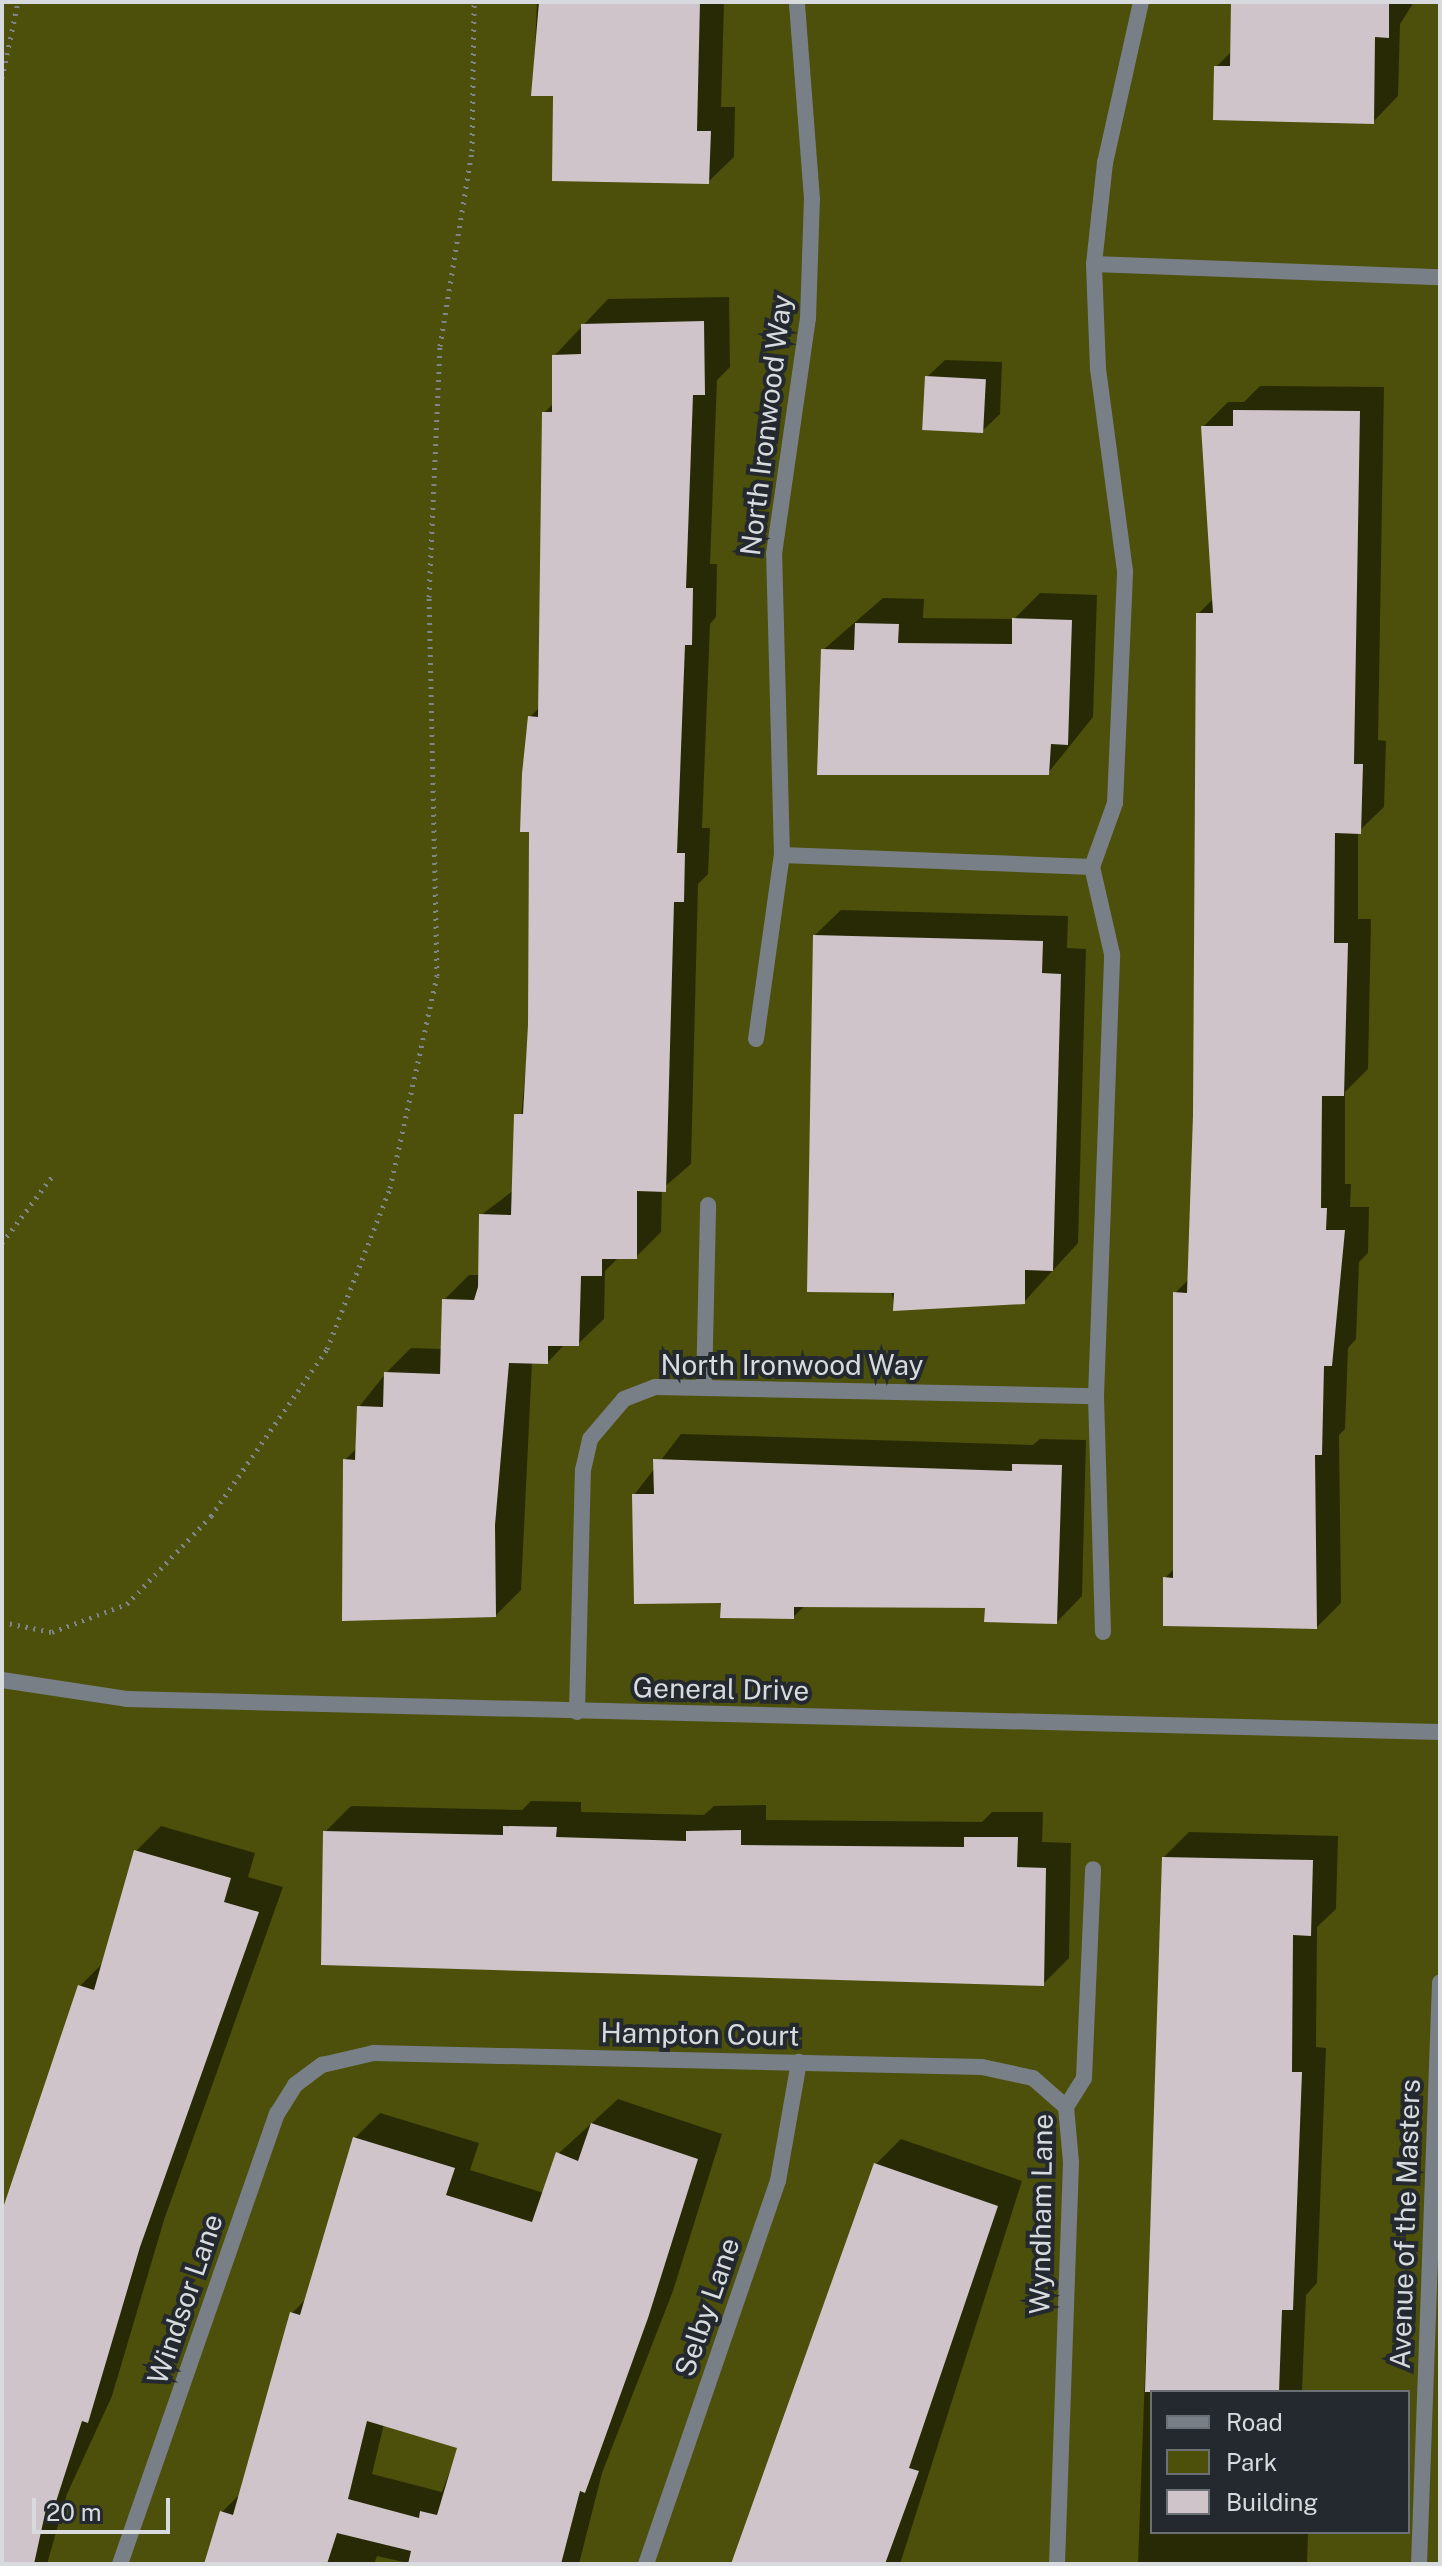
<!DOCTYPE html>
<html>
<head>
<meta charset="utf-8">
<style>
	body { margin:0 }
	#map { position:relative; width:1442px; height:2566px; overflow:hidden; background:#2d3339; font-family:"Public Sans",sans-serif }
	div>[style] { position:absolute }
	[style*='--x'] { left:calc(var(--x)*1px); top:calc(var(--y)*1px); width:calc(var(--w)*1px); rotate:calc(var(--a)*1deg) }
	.green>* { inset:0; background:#4c500a }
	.shadow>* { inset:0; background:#0007 }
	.building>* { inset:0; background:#cec4c9; transform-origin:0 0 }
	.path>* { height:5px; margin-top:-2.5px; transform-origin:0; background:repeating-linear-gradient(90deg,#80858a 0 2px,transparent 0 8px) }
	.street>* { height:16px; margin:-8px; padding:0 8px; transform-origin:8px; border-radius:8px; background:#797f86 }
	span { translate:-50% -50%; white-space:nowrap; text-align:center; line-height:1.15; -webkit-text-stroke:8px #23292f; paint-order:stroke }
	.street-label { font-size:28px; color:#d7dbde }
	.frame { position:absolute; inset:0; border:4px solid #d7dbde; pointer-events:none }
	.legend { position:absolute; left:1150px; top:2390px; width:260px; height:144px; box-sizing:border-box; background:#23292f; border:2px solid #6b7075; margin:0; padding:10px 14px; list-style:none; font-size:24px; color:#d7dbde }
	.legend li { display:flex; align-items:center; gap:16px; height:40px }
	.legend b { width:40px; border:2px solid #6b7075 }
	.scale { position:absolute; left:32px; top:2498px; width:138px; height:36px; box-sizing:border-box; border:4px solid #d7dbde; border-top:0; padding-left:10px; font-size:24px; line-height:28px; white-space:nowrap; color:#d7dbde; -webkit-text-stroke:6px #23292f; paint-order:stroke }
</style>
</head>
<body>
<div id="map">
	<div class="green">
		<div style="clip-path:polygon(evenodd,2px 2px,1440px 2px,1440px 2564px,2px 2564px,2px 2px,1152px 2392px,1408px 2392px,1408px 2532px,1152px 2532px,1152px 2392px)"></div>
	</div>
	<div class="shadow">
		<div style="clip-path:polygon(537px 2px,724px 2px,721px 107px,735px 107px,734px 157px,708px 182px,555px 94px,533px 94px)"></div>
		<div style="clip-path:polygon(1231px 2px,1414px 2px,1400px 24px,1398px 96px,1373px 122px,1216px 67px,1232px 51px)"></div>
		<div style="clip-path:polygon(729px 297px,730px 367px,717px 380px,710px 564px,717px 564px,716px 617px,710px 624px,702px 828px,710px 828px,708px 874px,698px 884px,691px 1164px,662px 1189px,661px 1232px,636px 1257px,619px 1257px,605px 1271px,604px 1319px,578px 1344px,565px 1344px,548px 1362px,532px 1362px,521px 1590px,496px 1615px,345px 1460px,357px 1448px,359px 1407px,386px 1373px,411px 1348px,443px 1349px,444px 1300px,469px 1275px,481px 1275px,481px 1215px,514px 1190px,530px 1025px,530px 717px,540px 707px,544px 413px,554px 403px,554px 356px,608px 299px)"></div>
		<div style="clip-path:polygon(945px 360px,1002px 362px,1000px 414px,982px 431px,927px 377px)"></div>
		<div style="clip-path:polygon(1260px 386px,1384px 387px,1378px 740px,1386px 741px,1384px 807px,1358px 832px,1358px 919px,1371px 919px,1368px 1069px,1345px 1092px,1345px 1184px,1351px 1184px,1350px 1207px,1369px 1207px,1368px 1253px,1359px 1262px,1356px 1339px,1348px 1348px,1345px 1429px,1339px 1435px,1341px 1603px,1317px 1627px,1165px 1578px,1175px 1568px,1175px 1293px,1190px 1278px,1195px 1115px,1198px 614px,1214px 598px,1203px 427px,1228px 402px,1244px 402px)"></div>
		<div style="clip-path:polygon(1040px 593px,1097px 595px,1093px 717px,1048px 773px,823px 650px,883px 598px,924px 599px,923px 618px,1014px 619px)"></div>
		<div style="clip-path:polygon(841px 910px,1068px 916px,1067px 948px,1086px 949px,1078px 1243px,1024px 1302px,895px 1309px,815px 935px)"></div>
		<div style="clip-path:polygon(681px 1434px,1033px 1445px,1040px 1439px,1086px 1440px,1082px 1596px,1057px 1622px,987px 1606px,806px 1605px,793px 1617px,723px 1601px,634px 1495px)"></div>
		<div style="clip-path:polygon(531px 1801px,581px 1802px,581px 1812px,704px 1815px,714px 1806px,766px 1805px,766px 1820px,982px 1822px,992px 1812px,1043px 1812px,1042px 1842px,1071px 1843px,1069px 1958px,1043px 1984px,325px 1832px,351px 1806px,522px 1810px)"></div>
		<div style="clip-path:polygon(161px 1826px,255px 1853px,248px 1877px,283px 1887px,164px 2220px,112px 2396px,67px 2494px,47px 2564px,2px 2564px,2px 2231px,80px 1986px,104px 1962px,136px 1851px)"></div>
		<div style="clip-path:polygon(1189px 1832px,1338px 1836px,1336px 1909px,1317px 1927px,1316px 2047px,1326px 2048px,1317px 2283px,1306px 2295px,1302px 2390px,1312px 2392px,1152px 2392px,1152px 2532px,1308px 2532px,1307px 2564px,1138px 2564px,1164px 1857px)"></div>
		<div style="clip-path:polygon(evenodd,618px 2099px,722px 2134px,673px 2291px,602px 2473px,579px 2564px,412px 2564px,377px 2556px,374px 2564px,204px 2564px,222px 2512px,241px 2493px,292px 2313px,308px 2297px,355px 2138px,380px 2113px,479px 2143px,470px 2170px,544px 2193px,558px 2154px,618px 2099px,384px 2424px,459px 2447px,442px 2492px,372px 2474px,384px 2424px)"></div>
		<div style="clip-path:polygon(901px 2139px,1022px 2181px,900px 2564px,734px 2564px,876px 2164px)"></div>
	</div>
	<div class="building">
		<div style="clip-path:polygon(539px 2px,700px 2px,697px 131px,711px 131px,709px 184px,552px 181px,553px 96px,531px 96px)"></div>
		<div style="clip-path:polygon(1231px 2px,1389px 2px,1389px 38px,1375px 37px,1374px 124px,1213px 120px,1214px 66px,1230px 66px)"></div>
		<div style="clip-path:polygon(704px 321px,705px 395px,693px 395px,686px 588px,693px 588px,692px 645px,685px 645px,677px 853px,685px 853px,684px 902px,674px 902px,666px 1192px,637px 1191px,637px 1259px,602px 1259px,602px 1276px,581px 1276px,579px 1346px,548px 1346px,548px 1364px,509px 1363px,495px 1525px,496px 1617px,342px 1621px,343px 1459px,355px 1460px,357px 1406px,383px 1407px,384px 1372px,440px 1374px,442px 1299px,474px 1300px,478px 1287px,479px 1214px,511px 1215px,514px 1114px,523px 1114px,528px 1025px,529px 832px,520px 832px,522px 774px,528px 716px,538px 717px,542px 412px,552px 412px,552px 355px,581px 354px,581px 324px)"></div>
		<div style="left:925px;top:376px;width:61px;height:54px;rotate:3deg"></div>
		<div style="clip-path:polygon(1233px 410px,1360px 411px,1354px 764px,1363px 764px,1361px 834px,1335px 833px,1334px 943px,1348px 943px,1344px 1096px,1322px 1096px,1321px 1208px,1327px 1208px,1326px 1230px,1345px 1230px,1332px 1366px,1324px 1366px,1322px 1455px,1315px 1455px,1317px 1629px,1163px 1626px,1163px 1577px,1173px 1578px,1173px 1292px,1187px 1293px,1193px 1115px,1196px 613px,1213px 613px,1201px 426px,1233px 426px)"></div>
		<div style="clip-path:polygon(1012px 618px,1072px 620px,1068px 745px,1051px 744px,1049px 775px,817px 775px,821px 649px,854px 650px,855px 623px,899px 624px,898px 643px,1012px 644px)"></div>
		<div style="clip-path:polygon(813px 935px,1043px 941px,1042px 973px,1061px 974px,1053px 1271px,1025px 1270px,1025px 1304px,893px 1311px,894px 1293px,807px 1292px)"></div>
		<div style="clip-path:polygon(653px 1459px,1012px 1471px,1012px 1464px,1062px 1465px,1057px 1624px,984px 1622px,985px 1608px,794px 1607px,794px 1619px,720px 1618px,721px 1603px,634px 1604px,632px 1494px,654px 1494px)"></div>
		<div style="clip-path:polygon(503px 1826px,557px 1827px,556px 1837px,686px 1841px,686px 1831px,741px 1830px,741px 1845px,964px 1847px,964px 1837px,1018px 1837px,1017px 1867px,1046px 1868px,1044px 1986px,321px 1965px,323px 1831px,503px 1835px)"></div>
		<div style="clip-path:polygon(134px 1850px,231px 1878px,224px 1902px,259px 1912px,140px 2247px,88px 2423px,82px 2421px,53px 2511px,46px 2509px,34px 2564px,2px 2564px,2px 2211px,78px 1985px,94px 1990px)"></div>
		<div style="clip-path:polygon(1162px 1857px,1313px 1860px,1311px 1936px,1293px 1935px,1292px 2072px,1302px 2072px,1293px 2310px,1282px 2310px,1279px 2392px,1145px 2392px)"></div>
		<div style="clip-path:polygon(evenodd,591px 2123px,698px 2159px,648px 2318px,585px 2493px,580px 2491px,561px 2564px,408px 2564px,411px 2551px,337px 2533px,327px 2564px,204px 2564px,220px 2511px,233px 2515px,290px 2312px,300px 2315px,353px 2137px,455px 2168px,446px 2195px,532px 2222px,556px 2152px,578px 2161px,591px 2123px,367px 2421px,457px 2448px,437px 2515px,420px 2511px,419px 2518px,348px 2499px,367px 2421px)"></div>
		<div style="clip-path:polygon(874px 2163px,998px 2206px,909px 2468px,919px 2471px,885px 2564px,731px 2564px)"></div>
	</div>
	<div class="path">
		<div style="--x:2;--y:78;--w:78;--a:-78.1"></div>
		<div style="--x:2;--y:1243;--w:86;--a:-53"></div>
		<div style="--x:2;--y:1622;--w:51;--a:11.3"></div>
		<div style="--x:52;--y:1632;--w:80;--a:-20.5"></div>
		<div style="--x:127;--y:1604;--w:122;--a:-46.3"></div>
		<div style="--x:211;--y:1516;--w:203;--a:-55.2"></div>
		<div style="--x:327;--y:1349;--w:173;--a:-68.6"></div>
		<div style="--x:390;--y:1188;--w:217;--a:-77.5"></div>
		<div style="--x:437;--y:976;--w:379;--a:-91.2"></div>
		<div style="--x:429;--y:597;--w:251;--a:-87.5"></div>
		<div style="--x:440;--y:346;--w:198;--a:-80.7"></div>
		<div style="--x:472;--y:151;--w:149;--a:-89.2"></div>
	</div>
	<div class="street">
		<div style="--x:1094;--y:264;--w:346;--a:2.2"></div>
		<div style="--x:782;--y:855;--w:310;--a:2.2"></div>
		<div style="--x:756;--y:1039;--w:186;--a:-82"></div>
		<div style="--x:782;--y:855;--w:301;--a:-91.5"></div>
		<div style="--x:774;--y:554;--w:238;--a:-81.8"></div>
		<div style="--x:808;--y:318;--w:119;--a:-88.1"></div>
		<div style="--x:812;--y:199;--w:198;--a:-94.4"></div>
		<div style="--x:704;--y:1388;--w:183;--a:-88.7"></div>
		<div style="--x:1103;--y:1632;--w:236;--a:-91.7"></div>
		<div style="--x:1096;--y:1396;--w:442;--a:-87.9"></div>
		<div style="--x:1112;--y:954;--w:89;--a:-102.9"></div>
		<div style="--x:1092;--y:867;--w:68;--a:-70.2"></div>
		<div style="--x:1115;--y:803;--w:232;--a:-87.5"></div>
		<div style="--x:1125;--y:571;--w:204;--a:-97.6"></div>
		<div style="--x:1098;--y:369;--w:105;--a:-92.2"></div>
		<div style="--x:1094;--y:264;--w:102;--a:-83.8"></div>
		<div style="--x:1105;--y:163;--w:165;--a:-77.4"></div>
		<div style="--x:2;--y:1680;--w:126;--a:8.6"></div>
		<div style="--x:127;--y:1699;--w:1313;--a:1.44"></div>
		<div style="--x:577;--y:1712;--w:242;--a:-88.6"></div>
		<div style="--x:583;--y:1470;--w:32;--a:-77"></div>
		<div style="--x:590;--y:1439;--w:52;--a:-49.6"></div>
		<div style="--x:624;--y:1399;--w:34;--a:-21"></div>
		<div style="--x:656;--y:1387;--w:440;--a:1.2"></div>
		<div style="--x:120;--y:2564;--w:477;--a:-70.8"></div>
		<div style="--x:277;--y:2114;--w:34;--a:-58"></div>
		<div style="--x:295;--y:2085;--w:34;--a:-37"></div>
		<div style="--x:322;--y:2065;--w:53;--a:-13"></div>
		<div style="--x:374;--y:2053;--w:608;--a:1.32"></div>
		<div style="--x:982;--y:2067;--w:52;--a:12.2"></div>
		<div style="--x:1033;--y:2078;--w:44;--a:41.3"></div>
		<div style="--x:646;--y:2564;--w:405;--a:-71"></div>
		<div style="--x:778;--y:2181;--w:121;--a:-80"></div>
		<div style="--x:1057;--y:2564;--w:402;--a:-88"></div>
		<div style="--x:1071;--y:2162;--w:55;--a:-95.2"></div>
		<div style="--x:1066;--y:2107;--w:34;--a:-58"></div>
		<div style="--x:1084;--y:2078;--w:209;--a:-87.5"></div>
		<div style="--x:1419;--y:2564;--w:582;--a:-87.93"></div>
	</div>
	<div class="street-label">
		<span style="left:766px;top:425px;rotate:-83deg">North Ironwood Way</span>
		<span style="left:792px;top:1365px">North Ironwood Way</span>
		<span style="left:721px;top:1689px;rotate:1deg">General Drive</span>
		<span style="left:700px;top:2034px;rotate:1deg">Hampton Court</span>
		<span style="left:1041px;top:2214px;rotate:-89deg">Wyndham Lane</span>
		<span style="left:1405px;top:2224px;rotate:-88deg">Avenue of the Masters</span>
		<span style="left:185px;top:2299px;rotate:-71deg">Windsor Lane</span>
		<span style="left:707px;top:2307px;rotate:-71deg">Selby Lane</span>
	</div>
	<div class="frame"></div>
	<ul class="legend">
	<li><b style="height:10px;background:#797f86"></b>Road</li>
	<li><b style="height:22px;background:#4c500a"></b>Park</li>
	<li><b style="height:22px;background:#cec4c9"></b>Building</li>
	</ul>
	<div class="scale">20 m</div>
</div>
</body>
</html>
